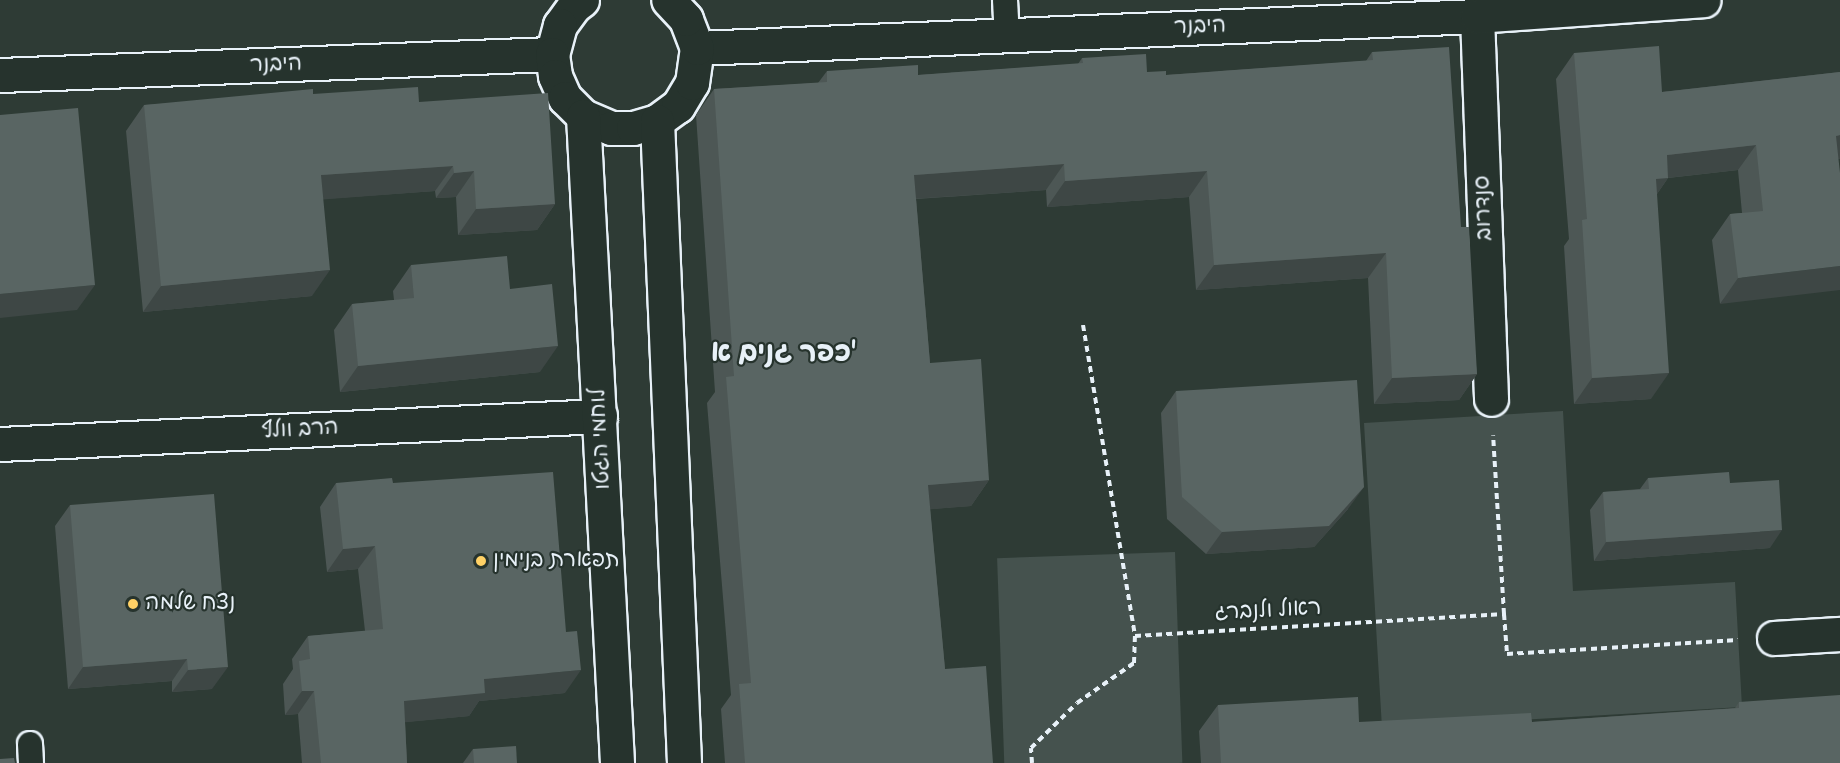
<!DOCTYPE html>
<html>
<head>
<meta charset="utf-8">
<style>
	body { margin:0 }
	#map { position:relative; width:1840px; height:763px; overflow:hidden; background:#2e3b35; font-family:Mynerve,"Playpen Sans Hebrew",sans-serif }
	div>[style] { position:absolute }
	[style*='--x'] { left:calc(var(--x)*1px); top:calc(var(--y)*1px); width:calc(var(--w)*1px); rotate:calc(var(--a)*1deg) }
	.green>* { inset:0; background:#45524e; transform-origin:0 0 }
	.path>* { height:4px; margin-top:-2px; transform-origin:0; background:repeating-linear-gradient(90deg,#e8f1f8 0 6px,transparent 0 10.5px) }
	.roads { filter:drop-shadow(2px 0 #e8f1f8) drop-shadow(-2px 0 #e8f1f8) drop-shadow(0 2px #e8f1f8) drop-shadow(0 -2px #e8f1f8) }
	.lane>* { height:24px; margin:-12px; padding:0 12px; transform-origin:12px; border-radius:12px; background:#26332d }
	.street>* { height:33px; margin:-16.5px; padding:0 16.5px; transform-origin:16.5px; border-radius:16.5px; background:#26332d }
	.secondary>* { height:33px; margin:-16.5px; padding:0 16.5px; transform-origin:16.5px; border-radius:16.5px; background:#26332d }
	.wall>* { inset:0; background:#4d5755 }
	.shaded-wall>* { inset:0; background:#3e4745 }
	.building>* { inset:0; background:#596563 }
	.dots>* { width:16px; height:16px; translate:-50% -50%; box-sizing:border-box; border:3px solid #26332d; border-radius:50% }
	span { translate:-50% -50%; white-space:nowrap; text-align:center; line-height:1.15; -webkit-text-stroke:4.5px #26332d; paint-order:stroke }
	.street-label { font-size:22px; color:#e8f1f8 }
	.poi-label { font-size:22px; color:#e8f1f8 }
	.left { translate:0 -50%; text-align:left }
	.district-label { font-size:28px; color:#e8f1f8; font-weight:700 }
</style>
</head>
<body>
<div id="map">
	<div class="green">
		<div style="clip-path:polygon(1563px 411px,1573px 591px,1735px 582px,1742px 707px,1382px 728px,1364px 423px)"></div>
		<div style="left:1175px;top:552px;width:211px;height:178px;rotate:88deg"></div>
	</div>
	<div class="path">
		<div style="--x:1083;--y:325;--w:315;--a:80.5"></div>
		<div style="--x:1135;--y:636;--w:370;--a:-3.4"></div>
		<div style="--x:1504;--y:614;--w:179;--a:-93.5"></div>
		<div style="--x:1504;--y:614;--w:40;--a:85.7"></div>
		<div style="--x:1507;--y:654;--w:231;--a:-3.5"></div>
		<div style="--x:1032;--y:763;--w:15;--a:-94"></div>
		<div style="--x:1031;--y:748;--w:64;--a:-44.4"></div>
		<div style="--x:1077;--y:703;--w:70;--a:-35.1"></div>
		<div style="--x:1134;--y:663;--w:27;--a:-88"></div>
	</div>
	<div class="roads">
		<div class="lane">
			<div style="--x:1005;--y:0;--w:35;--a:87"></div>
			<div style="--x:30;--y:744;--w:19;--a:87"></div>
		</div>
		<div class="street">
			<div style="--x:1477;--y:16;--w:383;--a:87.9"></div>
			<div style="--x:697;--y:48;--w:781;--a:-2.35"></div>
			<div style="--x:1477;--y:16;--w:227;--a:-4"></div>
			<div style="--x:0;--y:75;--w:552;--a:-2.18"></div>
			<div style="--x:0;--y:444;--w:601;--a:-2.67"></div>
			<div style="--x:1774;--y:638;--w:66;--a:-3.5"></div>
		</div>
		<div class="secondary">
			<div style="--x:582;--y:0;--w:10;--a:143"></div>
			<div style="--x:574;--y:6;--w:24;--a:126"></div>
			<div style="--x:560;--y:25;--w:30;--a:105"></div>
			<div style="--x:552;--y:54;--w:22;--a:82"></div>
			<div style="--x:555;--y:76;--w:24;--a:66"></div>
			<div style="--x:565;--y:98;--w:25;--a:45"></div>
			<div style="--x:583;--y:116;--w:30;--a:23"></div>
			<div style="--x:611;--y:128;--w:22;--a:0"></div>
			<div style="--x:633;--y:128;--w:25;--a:-16"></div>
			<div style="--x:657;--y:121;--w:26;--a:-36"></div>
			<div style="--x:678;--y:106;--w:27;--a:-59"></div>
			<div style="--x:692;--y:83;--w:35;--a:-82"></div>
			<div style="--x:697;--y:48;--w:31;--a:-111"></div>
			<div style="--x:686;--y:19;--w:26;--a:-133"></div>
			<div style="--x:583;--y:116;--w:648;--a:86.99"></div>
			<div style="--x:657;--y:121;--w:643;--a:87.59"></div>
		</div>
	</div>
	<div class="wall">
		<div style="clip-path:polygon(1372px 52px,1461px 227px,1477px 374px,1459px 400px,1374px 404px,1368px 278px,1196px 290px,1189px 197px,1047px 207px,1046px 190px,916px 199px,930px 363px,989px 480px,971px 506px,930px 509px,945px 669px,993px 763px,725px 763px,721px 709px,731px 695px,707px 403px,715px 392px,696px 115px,714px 89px,818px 83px,827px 71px,918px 75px,1078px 64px,1082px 58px,1147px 72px,1166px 75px,1366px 61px)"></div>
		<div style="clip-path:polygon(1574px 53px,1662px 92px,1840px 72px,1840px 159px,1838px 159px,1720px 304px,1712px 240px,1730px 214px,1742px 213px,1738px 170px,1668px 178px,1657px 194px,1651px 399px,1574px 404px,1564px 246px,1569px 239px,1556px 79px)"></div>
		<div style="clip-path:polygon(313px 94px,419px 102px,555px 204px,537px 230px,458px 235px,456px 197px,436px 198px,435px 191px,323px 199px,312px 296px,143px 312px,126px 131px,144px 105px)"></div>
		<div style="clip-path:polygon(411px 265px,510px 289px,540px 372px,340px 392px,334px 330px,352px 304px,394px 300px,393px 291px)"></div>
		<div style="clip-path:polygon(1176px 391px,1348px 509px,1314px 547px,1206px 554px,1167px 519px,1161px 413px)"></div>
		<div style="clip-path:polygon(1648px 478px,1730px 483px,1770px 548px,1594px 561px,1590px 510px,1603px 492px,1640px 489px)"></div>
		<div style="clip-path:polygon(336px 483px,393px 483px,565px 693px,479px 701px,469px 716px,405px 722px,407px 763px,302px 763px,298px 714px,285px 715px,283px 684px,293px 669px,292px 659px,308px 636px,365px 631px,358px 569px,327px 572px,320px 507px)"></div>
		<div style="clip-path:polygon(70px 505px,212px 689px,172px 692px,172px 681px,68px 689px,55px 526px)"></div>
		<div style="clip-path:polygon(1739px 702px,1840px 763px,1201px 763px,1199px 731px,1218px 705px,1359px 722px,1532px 722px,1735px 708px)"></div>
		<div style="clip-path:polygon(473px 749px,517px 763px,463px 763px)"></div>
	</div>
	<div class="shaded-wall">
		<div style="clip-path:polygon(1840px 135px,1840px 159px,1818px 161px,1836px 136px)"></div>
		<div style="clip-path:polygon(1756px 145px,1738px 170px,1667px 178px,1668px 178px,1650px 204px,1649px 180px,1667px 155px)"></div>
		<div style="clip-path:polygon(1064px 164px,1046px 190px,896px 200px,914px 175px)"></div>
		<div style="clip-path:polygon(453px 166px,435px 191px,303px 201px,321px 175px)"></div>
		<div style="clip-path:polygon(474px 171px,456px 197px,436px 198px,454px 173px)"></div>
		<div style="clip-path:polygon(1207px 171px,1189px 197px,1047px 207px,1065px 181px)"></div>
		<div style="clip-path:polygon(555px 204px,537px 230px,458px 235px,476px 209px)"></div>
		<div style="clip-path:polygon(1386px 253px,1368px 278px,1196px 290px,1214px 265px)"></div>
		<div style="clip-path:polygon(1840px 266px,1840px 290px,1720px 304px,1738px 278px)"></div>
		<div style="clip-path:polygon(330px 270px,312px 296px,143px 312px,161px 286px)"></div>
		<div style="clip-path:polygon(95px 285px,77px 310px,0 318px,0 294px)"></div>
		<div style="clip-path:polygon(558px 346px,540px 372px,340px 392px,358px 366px)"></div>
		<div style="clip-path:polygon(1669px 373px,1651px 399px,1574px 404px,1592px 378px)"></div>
		<div style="clip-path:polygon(1477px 374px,1459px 400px,1374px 404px,1392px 378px)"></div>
		<div style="clip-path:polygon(989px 480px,971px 506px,910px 511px,928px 485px)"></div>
		<div style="clip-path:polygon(1364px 487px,1348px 509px,1314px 547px,1206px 554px,1222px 532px)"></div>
		<div style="clip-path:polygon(1782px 530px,1770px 548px,1594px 561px,1606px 542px)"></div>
		<div style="clip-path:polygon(375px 546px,358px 569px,327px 572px,343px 549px)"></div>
		<div style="clip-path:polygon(187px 659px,172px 681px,68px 689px,83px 667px)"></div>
		<div style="clip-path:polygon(228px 667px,212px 689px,172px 692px,188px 670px)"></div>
		<div style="clip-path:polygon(581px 670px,565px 693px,479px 701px,469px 716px,388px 724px,404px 701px,484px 679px)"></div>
		<div style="clip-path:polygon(302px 691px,314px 691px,298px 714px,285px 715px)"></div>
	</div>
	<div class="building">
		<div style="clip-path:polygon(1659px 46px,1662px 92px,1840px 72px,1840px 135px,1836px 136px,1840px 173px,1840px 266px,1738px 278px,1730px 214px,1763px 211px,1756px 145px,1667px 155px,1668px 178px,1656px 179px,1669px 373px,1592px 378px,1582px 220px,1587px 219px,1574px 53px)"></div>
		<div style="clip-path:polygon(1449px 47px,1461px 227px,1469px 227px,1477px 374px,1392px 378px,1386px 253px,1214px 265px,1207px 171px,1065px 181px,1064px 164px,914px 175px,930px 363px,981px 359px,989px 480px,928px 485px,945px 669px,986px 666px,993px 763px,745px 763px,739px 684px,751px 683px,726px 377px,734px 376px,714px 89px,827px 82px,827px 71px,918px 65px,918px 75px,1083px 63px,1082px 58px,1146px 54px,1147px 72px,1166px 71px,1166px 75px,1373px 60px,1372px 52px)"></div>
		<div style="clip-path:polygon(418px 87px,419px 102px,548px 93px,555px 204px,476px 209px,474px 171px,454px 173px,453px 166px,321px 175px,330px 270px,161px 286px,144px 105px,313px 89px,313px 94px)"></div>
		<div style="clip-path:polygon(78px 108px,95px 285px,0 294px,0 115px)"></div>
		<div style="clip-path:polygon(507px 256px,510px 289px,552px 284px,558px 346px,358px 366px,352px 304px,414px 298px,411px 265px)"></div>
		<div style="clip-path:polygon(1357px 380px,1364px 487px,1329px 526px,1222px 532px,1182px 497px,1176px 391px)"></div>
		<div style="clip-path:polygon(553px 472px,566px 632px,577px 631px,581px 670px,484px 679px,485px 693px,404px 701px,407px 763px,321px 763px,314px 691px,302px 691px,299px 661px,310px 659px,308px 636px,383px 629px,375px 546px,343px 549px,336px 483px,392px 478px,393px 483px)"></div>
		<div style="clip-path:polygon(1729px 472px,1730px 483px,1779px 480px,1782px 530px,1606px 542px,1603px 492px,1649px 489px,1648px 478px)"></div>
		<div style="clip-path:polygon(214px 494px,228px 667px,188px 670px,187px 659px,83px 667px,70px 505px)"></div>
		<div style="clip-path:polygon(1840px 695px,1840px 763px,1221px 763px,1218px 705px,1358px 697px,1359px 722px,1531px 713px,1532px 722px,1739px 708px,1739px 702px)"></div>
		<div style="clip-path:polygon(516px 746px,517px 763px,474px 763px,473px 749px)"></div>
		<div style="clip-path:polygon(14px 758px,15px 763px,0 763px,0 759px)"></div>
	</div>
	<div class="dots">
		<div style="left:481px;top:561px;background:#ffd166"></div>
		<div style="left:133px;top:604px;background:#ffd166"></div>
	</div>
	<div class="street-label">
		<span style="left:1200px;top:27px;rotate:-2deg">היבנר</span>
		<span style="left:276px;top:65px;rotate:-2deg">היבנר</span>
		<span style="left:1484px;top:208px;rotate:-92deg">סנדרוב</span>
		<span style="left:300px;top:430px;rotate:-3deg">הרב וולף</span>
		<span style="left:601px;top:439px;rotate:-93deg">לוחמי הגטו</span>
		<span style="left:1268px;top:611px;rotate:-3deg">ראול ולנברג</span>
	</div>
	<div class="poi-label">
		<span class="left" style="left:493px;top:561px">תפארת בנימין</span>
		<span class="left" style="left:145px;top:604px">נצח שלמה</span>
	</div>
	<div class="district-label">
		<span style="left:784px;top:354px">כפר גנים א'</span>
	</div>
</div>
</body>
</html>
